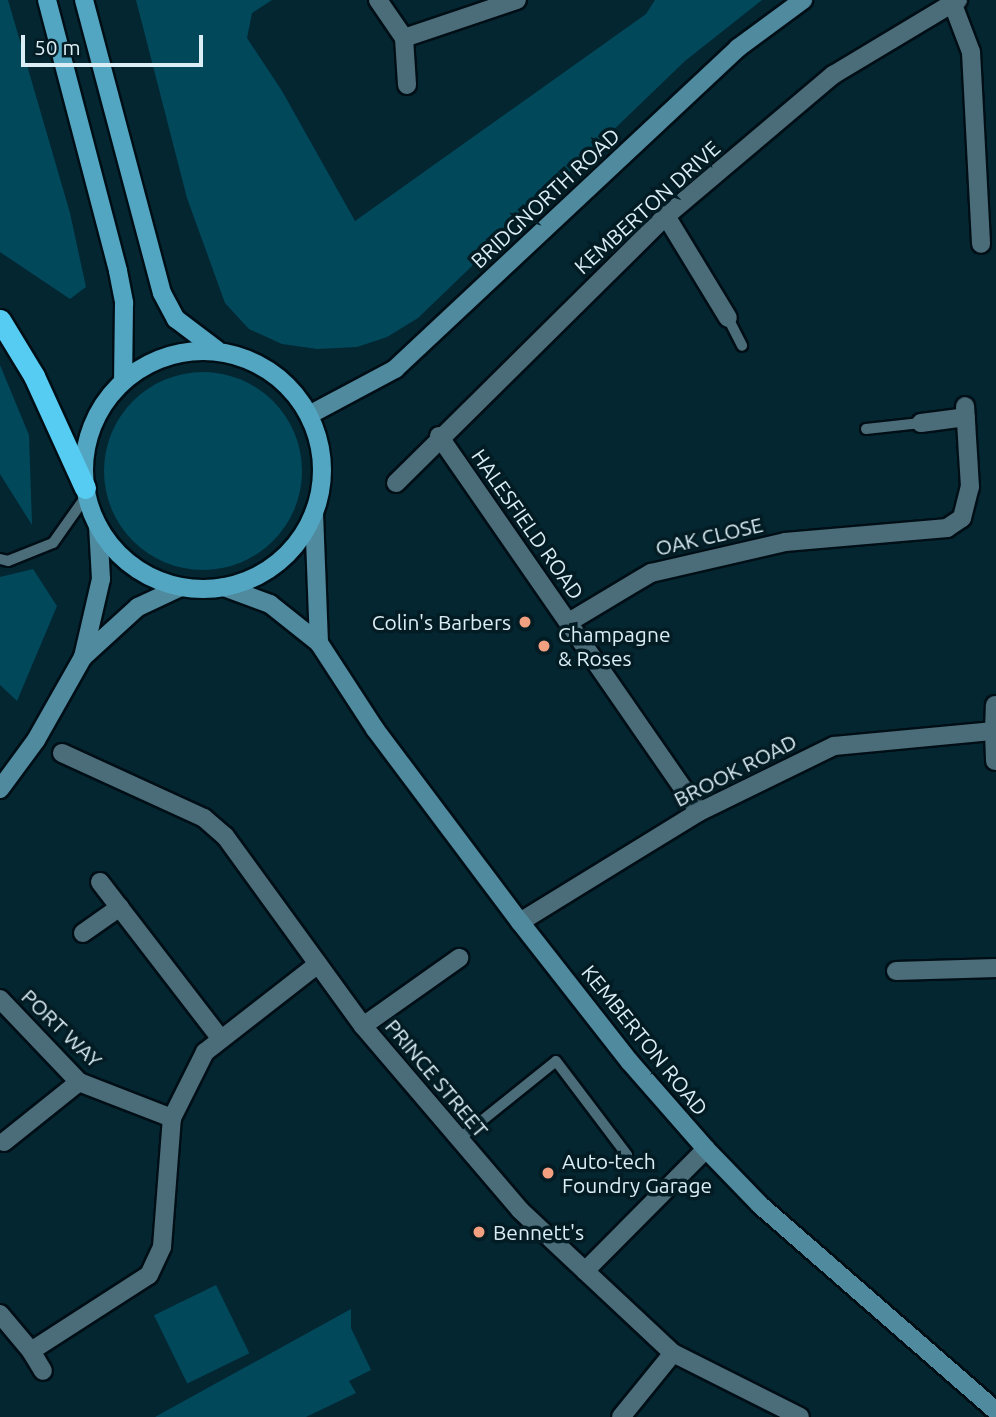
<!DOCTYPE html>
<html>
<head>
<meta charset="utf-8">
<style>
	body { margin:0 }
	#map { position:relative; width:996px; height:1417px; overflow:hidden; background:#032631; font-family:Ubuntu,sans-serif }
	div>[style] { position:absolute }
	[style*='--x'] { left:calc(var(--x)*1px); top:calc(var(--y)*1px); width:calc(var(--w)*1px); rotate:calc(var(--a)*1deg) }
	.green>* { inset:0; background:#02485b; transform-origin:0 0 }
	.round { border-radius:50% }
	.roads { filter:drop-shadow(2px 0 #000e16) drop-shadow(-2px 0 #000e16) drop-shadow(0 2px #000e16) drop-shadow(0 -2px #000e16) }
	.lane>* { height:10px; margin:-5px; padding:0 5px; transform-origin:5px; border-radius:5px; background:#4b6d7a }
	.street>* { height:18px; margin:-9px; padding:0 9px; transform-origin:9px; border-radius:9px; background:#4b6d7a }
	.secondary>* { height:18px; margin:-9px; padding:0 9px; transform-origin:9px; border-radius:9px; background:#4f8a9e }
	.primary>* { height:18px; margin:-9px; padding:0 9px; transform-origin:9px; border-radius:9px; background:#52a6c2 }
	.primary>.ring { margin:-9px; padding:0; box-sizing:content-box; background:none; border:18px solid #52a6c2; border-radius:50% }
	.highway>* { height:21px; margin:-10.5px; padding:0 10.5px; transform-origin:10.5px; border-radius:10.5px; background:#57ccf2 }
	.dots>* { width:19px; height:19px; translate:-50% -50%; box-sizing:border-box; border:4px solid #031c24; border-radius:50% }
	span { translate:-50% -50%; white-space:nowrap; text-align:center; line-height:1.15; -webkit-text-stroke:7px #031c24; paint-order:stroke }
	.street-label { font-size:21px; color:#dceef5 }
	.poi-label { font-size:21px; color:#dceef5 }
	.right { translate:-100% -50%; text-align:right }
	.left { translate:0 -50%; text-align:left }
	.scale { position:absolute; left:21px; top:35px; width:182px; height:32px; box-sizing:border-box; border:4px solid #dceef5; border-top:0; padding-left:9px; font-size:21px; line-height:24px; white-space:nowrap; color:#dceef5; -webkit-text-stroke:5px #031c24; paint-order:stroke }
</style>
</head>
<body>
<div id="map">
	<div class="green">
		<div style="clip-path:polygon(0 0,8px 0,70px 213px,86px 287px,70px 299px,0 252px)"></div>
		<div style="clip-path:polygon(136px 0,272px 0,252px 13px,247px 38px,282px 91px,355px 221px,646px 14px,655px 0,762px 0,685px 61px,418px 318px,387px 337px,357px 347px,317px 349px,282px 344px,249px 329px,225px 303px,187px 198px)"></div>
		<div style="clip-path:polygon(0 365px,29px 435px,32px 525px,0 474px)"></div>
		<div class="round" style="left:104px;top:372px;width:198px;height:198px"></div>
		<div style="clip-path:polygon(33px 569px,57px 606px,17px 701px,0 685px,0 577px)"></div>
		<div style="left:216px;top:1285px;width:76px;height:69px;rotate:64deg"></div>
		<div style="clip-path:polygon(351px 1309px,351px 1328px,371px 1370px,349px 1381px,356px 1393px,306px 1417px,155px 1417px)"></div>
	</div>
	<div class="roads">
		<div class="lane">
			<div style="--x:728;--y:318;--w:31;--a:63"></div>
			<div style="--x:866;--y:429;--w:55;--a:-6.2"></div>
			<div style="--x:0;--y:559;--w:8;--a:14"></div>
			<div style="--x:8;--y:561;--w:48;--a:-21.8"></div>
			<div style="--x:53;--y:543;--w:59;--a:-54.7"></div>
			<div style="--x:459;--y:1139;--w:124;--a:-38.8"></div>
			<div style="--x:556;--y:1061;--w:118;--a:52.9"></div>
		</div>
		<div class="street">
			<div style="--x:378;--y:0;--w:46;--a:55.6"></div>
			<div style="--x:404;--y:38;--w:47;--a:86.3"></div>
			<div style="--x:952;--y:2;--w:53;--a:69.2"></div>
			<div style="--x:971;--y:52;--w:192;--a:87"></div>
			<div style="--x:404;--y:38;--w:119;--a:-18.6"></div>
			<div style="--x:666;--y:216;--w:119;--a:58.7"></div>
			<div style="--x:921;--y:423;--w:45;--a:-7.6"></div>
			<div style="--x:439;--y:436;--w:457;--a:55.3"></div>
			<div style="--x:396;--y:483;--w:380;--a:-44.7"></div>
			<div style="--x:666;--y:216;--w:219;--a:-40.2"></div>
			<div style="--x:833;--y:75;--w:146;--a:-31"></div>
			<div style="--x:569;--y:622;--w:96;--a:-30.9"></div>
			<div style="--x:651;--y:573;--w:138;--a:-13"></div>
			<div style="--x:785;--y:542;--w:163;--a:-4.9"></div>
			<div style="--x:947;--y:528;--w:18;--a:-34"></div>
			<div style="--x:962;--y:518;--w:32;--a:-76"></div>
			<div style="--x:970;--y:487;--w:81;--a:-93.5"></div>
			<div style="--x:994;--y:731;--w:26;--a:-88"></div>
			<div style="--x:62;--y:753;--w:156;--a:24.6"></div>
			<div style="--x:204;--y:818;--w:28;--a:41"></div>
			<div style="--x:225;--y:836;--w:235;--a:54"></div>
			<div style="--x:363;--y:1026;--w:242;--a:49.5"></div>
			<div style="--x:520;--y:1210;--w:209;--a:43.1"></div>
			<div style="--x:673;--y:1353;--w:142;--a:26.7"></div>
			<div style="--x:100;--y:882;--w:198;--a:52.4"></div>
			<div style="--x:520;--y:922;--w:210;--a:-31.6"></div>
			<div style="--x:699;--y:812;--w:150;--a:-26.1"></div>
			<div style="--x:834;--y:746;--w:161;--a:-5.4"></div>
			<div style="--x:994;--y:731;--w:30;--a:88"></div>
			<div style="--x:83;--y:933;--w:45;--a:-35.1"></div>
			<div style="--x:896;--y:971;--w:100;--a:-1.7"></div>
			<div style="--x:0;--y:999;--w:115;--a:46.4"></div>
			<div style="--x:79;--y:1082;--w:100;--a:21.2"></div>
			<div style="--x:363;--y:1026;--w:118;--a:-35.3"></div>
			<div style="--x:4;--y:1142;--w:96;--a:-38.7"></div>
			<div style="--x:585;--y:1271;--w:172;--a:-45.2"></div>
			<div style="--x:0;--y:1314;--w:48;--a:50"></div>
			<div style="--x:31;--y:1351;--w:140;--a:-32.8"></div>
			<div style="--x:149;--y:1275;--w:31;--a:-65"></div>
			<div style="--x:162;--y:1247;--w:129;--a:-85.6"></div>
			<div style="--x:172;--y:1118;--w:74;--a:-63.4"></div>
			<div style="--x:205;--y:1052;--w:143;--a:-37.9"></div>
			<div style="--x:31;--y:1351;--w:23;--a:59"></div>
			<div style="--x:621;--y:1417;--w:82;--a:-50.9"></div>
		</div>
		<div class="secondary">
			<div style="--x:309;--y:415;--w:98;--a:-28.1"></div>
			<div style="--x:395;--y:369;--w:470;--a:-43.1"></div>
			<div style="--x:738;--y:48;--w:81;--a:-36.4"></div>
			<div style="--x:314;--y:513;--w:130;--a:87.8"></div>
			<div style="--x:224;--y:587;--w:49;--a:20.3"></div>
			<div style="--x:270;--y:604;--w:63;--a:38.5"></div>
			<div style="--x:319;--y:643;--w:103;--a:56.9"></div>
			<div style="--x:375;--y:729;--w:241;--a:53.1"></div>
			<div style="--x:520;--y:922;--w:177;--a:51.9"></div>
			<div style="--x:629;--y:1061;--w:117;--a:48.8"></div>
			<div style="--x:706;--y:1149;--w:78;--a:46"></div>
			<div style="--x:760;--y:1205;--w:313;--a:41.1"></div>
			<div style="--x:83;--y:657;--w:74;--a:-42.3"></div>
			<div style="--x:138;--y:607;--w:47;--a:-24.9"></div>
			<div style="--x:0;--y:789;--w:61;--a:-53.7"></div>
			<div style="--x:36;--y:740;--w:95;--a:-60.5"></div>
			<div style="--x:83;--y:657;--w:80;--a:-77"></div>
			<div style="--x:101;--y:579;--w:53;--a:-93.2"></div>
		</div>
		<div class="primary">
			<div style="--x:47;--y:0;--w:280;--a:75.3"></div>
			<div style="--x:118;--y:271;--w:33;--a:79"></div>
			<div style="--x:124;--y:303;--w:78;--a:90.7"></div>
			<div style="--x:84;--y:0;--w:303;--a:75.1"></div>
			<div style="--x:162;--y:293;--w:30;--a:62"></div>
			<div style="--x:176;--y:319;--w:51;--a:37.1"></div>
			<div class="ring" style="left:84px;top:351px;width:220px;height:220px"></div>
		</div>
		<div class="highway">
			<div style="--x:0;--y:320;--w:66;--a:58.7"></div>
			<div style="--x:34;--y:376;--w:123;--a:65.5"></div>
		</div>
	</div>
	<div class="dots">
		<div style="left:525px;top:622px;background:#f2a07f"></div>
		<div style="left:544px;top:646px;background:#f2a07f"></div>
		<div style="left:548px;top:1173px;background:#f2a07f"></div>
		<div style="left:479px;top:1232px;background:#f2a07f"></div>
	</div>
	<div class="street-label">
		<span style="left:545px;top:198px;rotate:-43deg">BRIDGNORTH ROAD</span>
		<span style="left:647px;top:207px;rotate:-42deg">KEMBERTON DRIVE</span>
		<span style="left:528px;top:524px;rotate:55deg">HALESFIELD ROAD</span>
		<span style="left:709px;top:536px;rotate:-13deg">OAK CLOSE</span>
		<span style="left:735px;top:770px;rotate:-27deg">BROOK ROAD</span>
		<span style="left:62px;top:1028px;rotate:44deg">PORT WAY</span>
		<span style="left:645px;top:1040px;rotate:51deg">KEMBERTON ROAD</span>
		<span style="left:437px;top:1078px;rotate:50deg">PRINCE STREET</span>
	</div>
	<div class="poi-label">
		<span class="right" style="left:511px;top:622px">Colin's Barbers</span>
		<span class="left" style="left:558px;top:646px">Champagne<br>&amp; Roses</span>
		<span class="left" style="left:562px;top:1173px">Auto-tech<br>Foundry Garage</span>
		<span class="left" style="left:493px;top:1232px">Bennett's</span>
	</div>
	<div class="scale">50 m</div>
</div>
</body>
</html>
